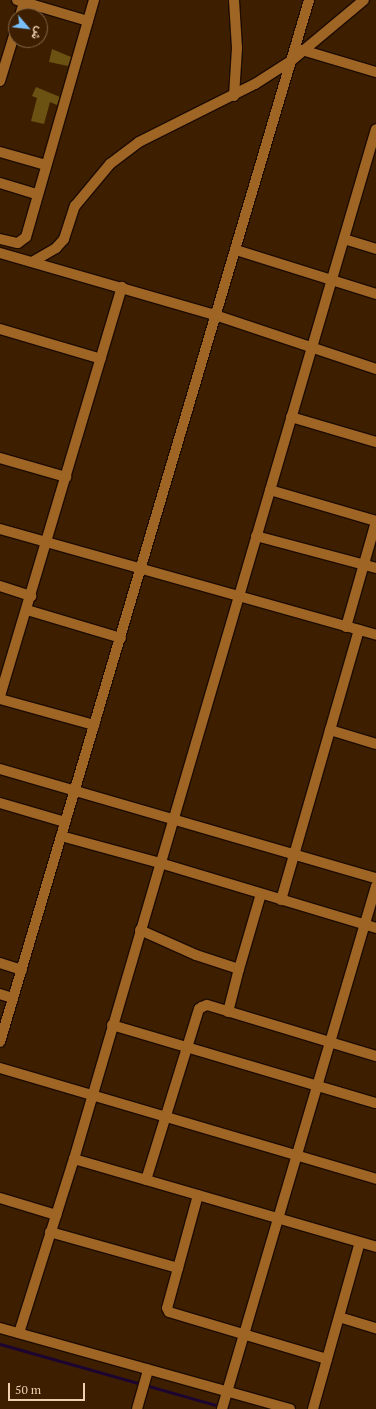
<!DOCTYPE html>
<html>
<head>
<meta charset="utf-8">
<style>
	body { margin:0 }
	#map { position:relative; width:376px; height:1409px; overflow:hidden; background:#3d1f00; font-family:"PT Serif",Vazirmatn,serif }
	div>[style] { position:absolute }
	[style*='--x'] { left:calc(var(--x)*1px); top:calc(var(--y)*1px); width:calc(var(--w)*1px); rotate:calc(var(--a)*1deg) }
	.stream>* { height:3px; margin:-1.5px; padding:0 1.5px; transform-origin:1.5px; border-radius:1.5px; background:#1d0532 }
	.building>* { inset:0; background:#6b5112 }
	.roads { filter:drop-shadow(1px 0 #1d0b00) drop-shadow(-1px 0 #1d0b00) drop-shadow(0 1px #1d0b00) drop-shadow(0 -1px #1d0b00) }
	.minor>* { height:10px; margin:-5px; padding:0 5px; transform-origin:5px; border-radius:5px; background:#9f6524 }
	span { translate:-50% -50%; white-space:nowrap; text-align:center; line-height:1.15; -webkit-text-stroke:3.5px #3d1f00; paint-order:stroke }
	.north { position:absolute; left:8px; top:8px; width:40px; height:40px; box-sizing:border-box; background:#3d1f00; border:1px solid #856647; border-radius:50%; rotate:118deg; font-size:11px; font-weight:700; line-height:16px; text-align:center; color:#f1d0b2 }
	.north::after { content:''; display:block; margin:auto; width:14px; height:18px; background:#79bff8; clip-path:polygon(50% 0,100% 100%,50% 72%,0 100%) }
	.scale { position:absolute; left:8px; top:1383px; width:77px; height:18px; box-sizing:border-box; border:2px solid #f1d0b2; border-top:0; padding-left:5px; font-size:12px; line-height:14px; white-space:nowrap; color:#f1d0b2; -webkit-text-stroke:3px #3d1f00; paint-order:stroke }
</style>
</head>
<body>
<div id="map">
	<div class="stream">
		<div style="--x:0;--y:1344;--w:231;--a:15.8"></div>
	</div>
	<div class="building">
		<div style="clip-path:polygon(52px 49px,71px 57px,68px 66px,49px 62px)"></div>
		<div style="clip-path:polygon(36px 87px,60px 97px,57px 105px,50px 102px,44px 124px,31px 121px,37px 98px,32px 96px)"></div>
	</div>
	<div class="roads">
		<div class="minor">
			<div style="--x:17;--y:0;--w:74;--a:16.5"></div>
			<div style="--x:20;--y:16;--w:15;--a:-74"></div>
			<div style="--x:302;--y:50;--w:77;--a:16.6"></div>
			<div style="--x:0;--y:81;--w:54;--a:-72.9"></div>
			<div style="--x:234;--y:96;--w:48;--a:-86.4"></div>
			<div style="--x:237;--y:48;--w:48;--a:-93.6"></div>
			<div style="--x:0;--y:152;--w:48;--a:15.8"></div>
			<div style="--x:0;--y:183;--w:39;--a:17"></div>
			<div style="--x:0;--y:239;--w:18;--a:13"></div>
			<div style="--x:18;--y:243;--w:10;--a:-37"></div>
			<div style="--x:26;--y:237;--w:247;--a:-74"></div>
			<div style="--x:344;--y:239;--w:34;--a:17"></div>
			<div style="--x:236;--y:250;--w:147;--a:17.4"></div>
			<div style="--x:0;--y:253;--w:224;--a:16.1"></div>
			<div style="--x:215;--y:315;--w:170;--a:18.5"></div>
			<div style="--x:32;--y:262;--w:28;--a:-30"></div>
			<div style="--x:56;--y:248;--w:12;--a:-48"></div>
			<div style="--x:64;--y:239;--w:35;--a:-72"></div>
			<div style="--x:75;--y:206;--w:55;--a:-50.2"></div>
			<div style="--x:110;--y:164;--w:36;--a:-37"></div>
			<div style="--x:139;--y:142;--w:130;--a:-26.6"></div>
			<div style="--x:255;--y:84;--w:43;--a:-32.6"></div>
			<div style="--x:291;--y:61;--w:95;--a:-39.9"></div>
			<div style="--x:0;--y:329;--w:105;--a:16.5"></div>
			<div style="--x:291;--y:417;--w:89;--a:16.4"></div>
			<div style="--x:0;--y:458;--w:69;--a:16.1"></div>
			<div style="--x:270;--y:490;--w:110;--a:16.3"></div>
			<div style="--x:0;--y:529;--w:391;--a:15.7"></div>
			<div style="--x:256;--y:536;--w:124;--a:14.9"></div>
			<div style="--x:0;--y:586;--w:33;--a:18"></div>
			<div style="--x:27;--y:610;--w:98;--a:16.6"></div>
			<div style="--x:346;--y:627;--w:109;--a:-74.1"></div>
			<div style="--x:0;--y:696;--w:427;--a:-73.4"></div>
			<div style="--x:0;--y:699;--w:98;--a:15.5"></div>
			<div style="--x:330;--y:730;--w:48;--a:16.9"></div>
			<div style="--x:0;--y:769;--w:391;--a:16.2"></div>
			<div style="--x:0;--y:803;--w:68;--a:16.3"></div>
			<div style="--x:61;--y:836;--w:103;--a:15.3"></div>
			<div style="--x:160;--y:863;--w:226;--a:16.7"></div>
			<div style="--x:281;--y:900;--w:281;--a:-73.9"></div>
			<div style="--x:140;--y:930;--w:61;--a:24.1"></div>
			<div style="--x:196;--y:955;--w:45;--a:18"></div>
			<div style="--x:239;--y:969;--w:78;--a:-73.7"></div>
			<div style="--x:0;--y:963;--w:23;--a:18"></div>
			<div style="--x:0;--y:994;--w:13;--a:18"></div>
			<div style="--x:228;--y:1012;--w:44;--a:-75.7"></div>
			<div style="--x:112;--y:1025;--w:275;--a:16.5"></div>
			<div style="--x:0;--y:1042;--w:1087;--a:-73.48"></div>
			<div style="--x:0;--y:1068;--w:392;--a:16.4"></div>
			<div style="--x:74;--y:1159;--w:315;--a:16.2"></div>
			<div style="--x:146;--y:1180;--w:179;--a:-72.8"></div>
			<div style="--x:199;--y:1009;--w:4;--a:-34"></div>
			<div style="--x:202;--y:1007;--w:5;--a:-22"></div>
			<div style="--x:207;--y:1005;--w:177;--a:16.8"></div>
			<div style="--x:198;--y:1195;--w:117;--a:105.3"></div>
			<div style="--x:167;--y:1308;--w:4;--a:63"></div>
			<div style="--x:169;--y:1312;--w:165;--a:16.6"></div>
			<div style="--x:0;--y:1198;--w:59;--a:16.9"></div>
			<div style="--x:50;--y:1232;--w:133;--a:15.7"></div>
			<div style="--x:339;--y:1317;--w:39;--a:17"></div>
			<div style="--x:0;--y:1328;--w:301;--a:15.6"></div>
			<div style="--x:19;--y:1333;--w:182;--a:-72.5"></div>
			<div style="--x:74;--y:1159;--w:1073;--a:-73.66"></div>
			<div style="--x:137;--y:1409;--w:41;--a:-74.2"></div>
			<div style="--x:222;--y:1409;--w:545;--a:-73.59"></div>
			<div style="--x:313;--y:1409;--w:173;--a:-74.3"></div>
		</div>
	</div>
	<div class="north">ش</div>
	<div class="scale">50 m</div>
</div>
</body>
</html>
